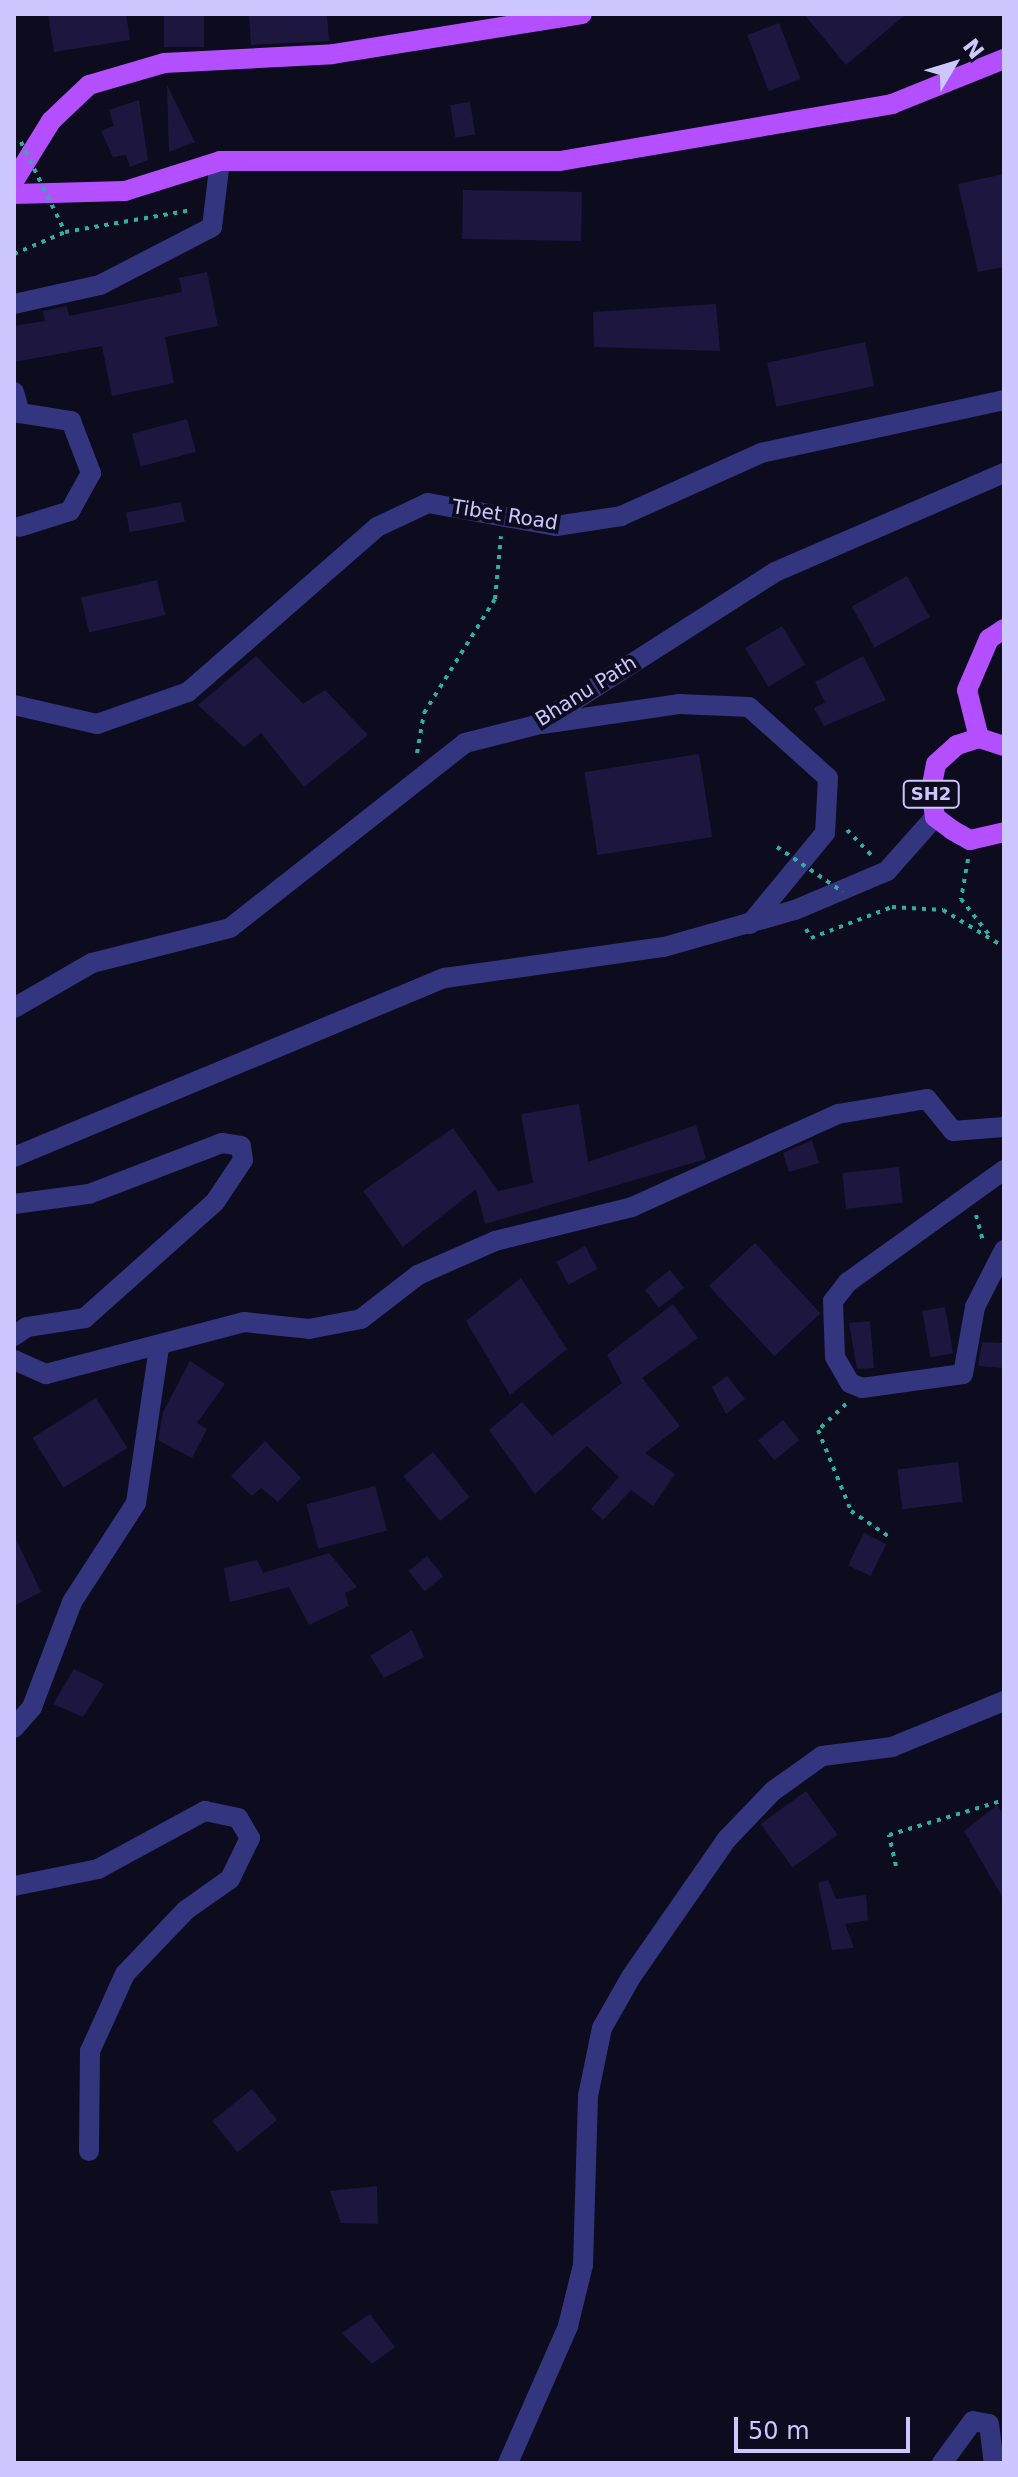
<!DOCTYPE html>
<html>
<head>
<meta charset="utf-8">
<style>
	body { margin:0 }
	#map { position:relative; width:1018px; height:2477px; overflow:hidden; background:#0d0b1e; font-family:"DejaVu Sans",sans-serif }
	div>[style] { position:absolute }
	[style*='--x'] { left:calc(var(--x)*1px); top:calc(var(--y)*1px); width:calc(var(--w)*1px); rotate:calc(var(--a)*1deg) }
	.building>* { inset:0; background:#1d173f; transform-origin:0 0 }
	.path>* { height:4px; margin-top:-2px; transform-origin:0; background:repeating-linear-gradient(90deg,#29b2a3 0 4px,transparent 0 10px) }
	.minor>* { height:20px; margin:-10px; padding:0 10px; transform-origin:10px; border-radius:10px; background:#34357f }
	.major>* { height:20px; margin:-10px; padding:0 10px; transform-origin:10px; border-radius:10px; background:#b44fff }
	.path-bridge>* { height:4px; margin-top:-2px; transform-origin:0; background:repeating-linear-gradient(90deg,#29b2a3 0 4px,transparent 0 10px) }
	span { translate:-50% -50%; white-space:nowrap; text-align:center; line-height:1.15; -webkit-text-stroke:8px #0d0b1e; paint-order:stroke }
	.shield-label span { padding:2px 6px; background:#0d0b1e; border:2px solid; border-radius:6px; -webkit-text-stroke-width:0 }
	.shield-label { font-size:18px; color:#ccc8ff; font-weight:700 }
	.street-label { font-size:20px; color:#ccc8ff }
	.frame { position:absolute; inset:0; border:16px solid #ccc8ff; pointer-events:none }
	.north { position:absolute; left:914px; top:24px; width:80px; height:80px; -webkit-text-stroke:6px #0d0b1e; paint-order:stroke; rotate:52deg; font-size:22px; font-weight:700; line-height:32px; text-align:center; color:#ccc8ff }
	.north::after { content:''; display:block; margin:auto; width:28px; height:36px; background:#ccc8ff; clip-path:polygon(50% 0,100% 100%,50% 72%,0 100%) }
	.scale { position:absolute; left:734px; top:2417px; width:176px; height:36px; box-sizing:border-box; border:4px solid #ccc8ff; border-top:0; padding-left:10px; font-size:24px; line-height:28px; white-space:nowrap; color:#ccc8ff; -webkit-text-stroke:6px #0d0b1e; paint-order:stroke }
</style>
</head>
<body>
<div id="map">
	<div class="building">
		<div style="clip-path:polygon(48px 14px,126px 14px,130px 40px,54px 52px)"></div>
		<div style="left:164px;top:14px;width:40px;height:33px"></div>
		<div style="clip-path:polygon(249px 14px,327px 14px,329px 41px,251px 45px)"></div>
		<div style="clip-path:polygon(804px 14px,906px 14px,846px 65px)"></div>
		<div style="left:779px;top:23px;width:60px;height:34px;rotate:69deg"></div>
		<div style="clip-path:polygon(167px 85px,195px 142px,169px 152px)"></div>
		<div style="clip-path:polygon(139px 100px,148px 160px,130px 167px,126px 155px,113px 157px,101px 131px,114px 126px,109px 110px)"></div>
		<div style="left:470px;top:102px;width:33px;height:20px;rotate:81deg"></div>
		<div style="clip-path:polygon(1004px 174px,1004px 267px,978px 272px,958px 184px)"></div>
		<div style="left:463px;top:190px;width:119px;height:49px;rotate:1deg"></div>
		<div style="clip-path:polygon(207px 272px,218px 326px,165px 337px,174px 383px,112px 396px,102px 346px,14px 362px,14px 326px,45px 321px,43px 311px,67px 306px,69px 316px,182px 292px,179px 278px)"></div>
		<div style="clip-path:polygon(716px 304px,720px 351px,594px 347px,593px 312px)"></div>
		<div style="left:865px;top:342px;width:45px;height:100px;rotate:78deg"></div>
		<div style="left:187px;top:419px;width:34px;height:57px;rotate:75deg"></div>
		<div style="left:181px;top:502px;width:20px;height:56px;rotate:79deg"></div>
		<div style="left:907px;top:576px;width:47px;height:63px;rotate:61deg"></div>
		<div style="left:157px;top:580px;width:36px;height:78px;rotate:77deg"></div>
		<div style="left:782px;top:626px;width:45px;height:43px;rotate:59deg"></div>
		<div style="clip-path:polygon(256px 656px,303px 704px,325px 690px,368px 735px,304px 787px,261px 733px,244px 747px,198px 705px)"></div>
		<div style="clip-path:polygon(863px 656px,886px 700px,824px 726px,814px 708px,825px 702px,815px 682px)"></div>
		<div style="left:699px;top:754px;width:84px;height:116px;rotate:81deg"></div>
		<div style="clip-path:polygon(579px 1104px,588px 1162px,696px 1125px,706px 1159px,485px 1224px,476px 1189px,403px 1247px,363px 1191px,453px 1128px,498px 1191px,533px 1183px,521px 1114px)"></div>
		<div style="clip-path:polygon(812px 1140px,819px 1163px,789px 1172px,783px 1153px)"></div>
		<div style="left:899px;top:1167px;width:36px;height:57px;rotate:84deg"></div>
		<div style="left:755px;top:1243px;width:96px;height:63px;rotate:47deg"></div>
		<div style="left:585px;top:1246px;width:26px;height:33px;rotate:61deg"></div>
		<div style="left:670px;top:1270px;width:23px;height:32px;rotate:52deg"></div>
		<div style="clip-path:polygon(521px 1278px,567px 1349px,510px 1395px,466px 1321px)"></div>
		<div style="clip-path:polygon(673px 1304px,698px 1338px,642px 1378px,680px 1426px,645px 1453px,675px 1474px,653px 1506px,631px 1490px,603px 1520px,591px 1509px,619px 1477px,587px 1446px,535px 1494px,489px 1430px,522px 1402px,552px 1436px,622px 1383px,607px 1355px)"></div>
		<div style="left:945px;top:1307px;width:47px;height:23px;rotate:80deg"></div>
		<div style="clip-path:polygon(870px 1321px,874px 1368px,857px 1369px,849px 1323px)"></div>
		<div style="clip-path:polygon(982px 1342px,1004px 1343px,1004px 1368px,978px 1366px)"></div>
		<div style="clip-path:polygon(190px 1361px,225px 1384px,197px 1423px,207px 1429px,192px 1458px,158px 1440px,163px 1412px)"></div>
		<div style="clip-path:polygon(727px 1376px,745px 1399px,726px 1414px,712px 1387px)"></div>
		<div style="left:96px;top:1398px;width:59px;height:75px;rotate:58deg"></div>
		<div style="left:783px;top:1420px;width:26px;height:32px;rotate:51deg"></div>
		<div style="clip-path:polygon(265px 1441px,301px 1478px,278px 1502px,261px 1488px,252px 1496px,231px 1476px)"></div>
		<div style="left:433px;top:1452px;width:58px;height:38px;rotate:51deg"></div>
		<div style="left:958px;top:1462px;width:40px;height:61px;rotate:83deg"></div>
		<div style="left:375px;top:1486px;width:46px;height:71px;rotate:75deg"></div>
		<div style="left:864px;top:1533px;width:25px;height:36px;rotate:26deg"></div>
		<div style="clip-path:polygon(14px 1535px,41px 1592px,14px 1606px)"></div>
		<div style="clip-path:polygon(329px 1553px,357px 1587px,345px 1593px,349px 1606px,309px 1625px,289px 1587px,230px 1602px,224px 1568px,257px 1560px,263px 1573px)"></div>
		<div style="left:427px;top:1556px;width:26px;height:24px;rotate:51deg"></div>
		<div style="clip-path:polygon(412px 1630px,424px 1657px,384px 1678px,370px 1656px)"></div>
		<div style="clip-path:polygon(74px 1669px,104px 1684px,83px 1717px,53px 1704px)"></div>
		<div style="left:806px;top:1791px;width:54px;height:56px;rotate:54deg"></div>
		<div style="clip-path:polygon(997px 1805px,1004px 1816px,1004px 1900px,964px 1831px)"></div>
		<div style="clip-path:polygon(828px 1880px,836px 1899px,866px 1895px,868px 1920px,845px 1924px,854px 1948px,832px 1950px,818px 1883px)"></div>
		<div style="left:252px;top:2089px;width:40px;height:51px;rotate:51deg"></div>
		<div style="clip-path:polygon(377px 2186px,378px 2224px,341px 2223px,330px 2191px)"></div>
		<div style="clip-path:polygon(370px 2314px,395px 2347px,372px 2364px,342px 2333px)"></div>
	</div>
	<div class="path">
		<div style="--x:14;--y:254;--w:56;--a:-23.3"></div>
		<div style="--x:65;--y:232;--w:129;--a:-9.8"></div>
		<div style="--x:417;--y:753;--w:41;--a:-80.1"></div>
		<div style="--x:424;--y:713;--w:134;--a:-58.1"></div>
		<div style="--x:495;--y:599;--w:63;--a:-84.6"></div>
		<div style="--x:847;--y:830;--w:35;--a:46"></div>
		<div style="--x:968;--y:859;--w:41;--a:99.9"></div>
		<div style="--x:961;--y:899;--w:47;--a:51.9"></div>
		<div style="--x:806;--y:929;--w:10;--a:61"></div>
		<div style="--x:811;--y:938;--w:87;--a:-20.9"></div>
		<div style="--x:892;--y:907;--w:51;--a:3.4"></div>
		<div style="--x:943;--y:910;--w:71;--a:31.2"></div>
		<div style="--x:976;--y:1215;--w:27;--a:75"></div>
		<div style="--x:846;--y:1404;--w:38;--a:137"></div>
		<div style="--x:818;--y:1430;--w:87;--a:67.8"></div>
		<div style="--x:851;--y:1511;--w:48;--a:34"></div>
		<div style="--x:896;--y:1866;--w:32;--a:-103"></div>
		<div style="--x:889;--y:1835;--w:120;--a:-16.9"></div>
	</div>
	<div class="minor">
		<div style="--x:14;--y:304;--w:88;--a:-12.5"></div>
		<div style="--x:100;--y:285;--w:126;--a:-27.4"></div>
		<div style="--x:212;--y:227;--w:66;--a:-83.1"></div>
		<div style="--x:14;--y:392;--w:22;--a:74"></div>
		<div style="--x:20;--y:413;--w:52;--a:8.9"></div>
		<div style="--x:71;--y:421;--w:56;--a:69"></div>
		<div style="--x:91;--y:473;--w:43;--a:118.9"></div>
		<div style="--x:70;--y:511;--w:53;--a:162.6"></div>
		<div style="--x:14;--y:705;--w:85;--a:12.9"></div>
		<div style="--x:97;--y:724;--w:96;--a:-19.4"></div>
		<div style="--x:188;--y:692;--w:251;--a:-41.1"></div>
		<div style="--x:377;--y:527;--w:56;--a:-25.2"></div>
		<div style="--x:428;--y:503;--w:130;--a:10.2"></div>
		<div style="--x:556;--y:526;--w:66;--a:-8.7"></div>
		<div style="--x:621;--y:516;--w:154;--a:-24.2"></div>
		<div style="--x:761;--y:453;--w:249;--a:-12.3"></div>
		<div style="--x:542;--y:724;--w:138;--a:-8.3"></div>
		<div style="--x:679;--y:704;--w:70;--a:2.5"></div>
		<div style="--x:749;--y:707;--w:106;--a:41.9"></div>
		<div style="--x:828;--y:778;--w:55;--a:93.1"></div>
		<div style="--x:825;--y:833;--w:118;--a:129.5"></div>
		<div style="--x:14;--y:1008;--w:90;--a:-30"></div>
		<div style="--x:92;--y:963;--w:142;--a:-14.2"></div>
		<div style="--x:230;--y:928;--w:299;--a:-38.2"></div>
		<div style="--x:465;--y:743;--w:73;--a:-14.2"></div>
		<div style="--x:536;--y:725;--w:284;--a:-32.6"></div>
		<div style="--x:775;--y:572;--w:249;--a:-23.4"></div>
		<div style="--x:14;--y:1157;--w:467;--a:-22.6"></div>
		<div style="--x:445;--y:978;--w:221;--a:-8.1"></div>
		<div style="--x:664;--y:947;--w:136;--a:-15.8"></div>
		<div style="--x:795;--y:910;--w:100;--a:-23"></div>
		<div style="--x:887;--y:871;--w:72;--a:-48.4"></div>
		<div style="--x:1004;--y:1170;--w:192;--a:144.3"></div>
		<div style="--x:848;--y:1282;--w:24;--a:128"></div>
		<div style="--x:833;--y:1301;--w:56;--a:88"></div>
		<div style="--x:835;--y:1357;--w:30;--a:60"></div>
		<div style="--x:850;--y:1383;--w:13;--a:23"></div>
		<div style="--x:862;--y:1388;--w:102;--a:-7.9"></div>
		<div style="--x:963;--y:1374;--w:68;--a:-79.8"></div>
		<div style="--x:975;--y:1307;--w:64;--a:-63"></div>
		<div style="--x:14;--y:1204;--w:76;--a:-7.6"></div>
		<div style="--x:89;--y:1194;--w:142;--a:-21"></div>
		<div style="--x:222;--y:1143;--w:19;--a:9"></div>
		<div style="--x:241;--y:1146;--w:14;--a:82"></div>
		<div style="--x:243;--y:1160;--w:50;--a:123.7"></div>
		<div style="--x:215;--y:1202;--w:174;--a:138.3"></div>
		<div style="--x:85;--y:1318;--w:59;--a:171.2"></div>
		<div style="--x:27;--y:1327;--w:16;--a:145"></div>
		<div style="--x:14;--y:1360;--w:35;--a:24"></div>
		<div style="--x:46;--y:1374;--w:205;--a:-14.7"></div>
		<div style="--x:244;--y:1322;--w:65;--a:6.1"></div>
		<div style="--x:309;--y:1329;--w:53;--a:-10.9"></div>
		<div style="--x:361;--y:1319;--w:72;--a:-37.7"></div>
		<div style="--x:418;--y:1275;--w:84;--a:-23.8"></div>
		<div style="--x:495;--y:1241;--w:141;--a:-13.9"></div>
		<div style="--x:632;--y:1207;--w:226;--a:-24.3"></div>
		<div style="--x:838;--y:1114;--w:90;--a:-9.6"></div>
		<div style="--x:927;--y:1099;--w:41;--a:50.9"></div>
		<div style="--x:953;--y:1131;--w:51;--a:-4.5"></div>
		<div style="--x:14;--y:1728;--w:28;--a:-49"></div>
		<div style="--x:32;--y:1707;--w:112;--a:-69.1"></div>
		<div style="--x:72;--y:1602;--w:118;--a:-57.1"></div>
		<div style="--x:136;--y:1503;--w:157;--a:-81.6"></div>
		<div style="--x:14;--y:1886;--w:86;--a:-11.4"></div>
		<div style="--x:98;--y:1869;--w:122;--a:-28.5"></div>
		<div style="--x:205;--y:1811;--w:34;--a:12"></div>
		<div style="--x:238;--y:1818;--w:23;--a:59"></div>
		<div style="--x:250;--y:1838;--w:46;--a:116"></div>
		<div style="--x:230;--y:1879;--w:54;--a:144.8"></div>
		<div style="--x:186;--y:1910;--w:88;--a:133.6"></div>
		<div style="--x:125;--y:1974;--w:85;--a:114.4"></div>
		<div style="--x:90;--y:2051;--w:100;--a:90.6"></div>
		<div style="--x:508;--y:2463;--w:150;--a:-66.3"></div>
		<div style="--x:568;--y:2326;--w:63;--a:-76.2"></div>
		<div style="--x:583;--y:2265;--w:169;--a:-88.3"></div>
		<div style="--x:588;--y:2096;--w:69;--a:-78.4"></div>
		<div style="--x:602;--y:2028;--w:59;--a:-60.4"></div>
		<div style="--x:631;--y:1977;--w:168;--a:-55.2"></div>
		<div style="--x:727;--y:1839;--w:66;--a:-46.2"></div>
		<div style="--x:773;--y:1791;--w:60;--a:-35.5"></div>
		<div style="--x:822;--y:1756;--w:71;--a:-7.3"></div>
		<div style="--x:892;--y:1747;--w:121;--a:-22.3"></div>
		<div style="--x:942;--y:2463;--w:52;--a:-53.6"></div>
		<div style="--x:973;--y:2421;--w:16;--a:11"></div>
		<div style="--x:989;--y:2424;--w:39;--a:83"></div>
	</div>
	<div class="major">
		<div style="--x:14;--y:181;--w:70;--a:-58.3"></div>
		<div style="--x:51;--y:121;--w:52;--a:-43.5"></div>
		<div style="--x:89;--y:85;--w:78;--a:-16.3"></div>
		<div style="--x:164;--y:63;--w:169;--a:-3"></div>
		<div style="--x:333;--y:54;--w:252;--a:-9.1"></div>
		<div style="--x:14;--y:194;--w:111;--a:-1.5"></div>
		<div style="--x:125;--y:191;--w:100;--a:-17.5"></div>
		<div style="--x:220;--y:161;--w:340;--a:0"></div>
		<div style="--x:560;--y:161;--w:337;--a:-9.7"></div>
		<div style="--x:892;--y:104;--w:121;--a:-21.9"></div>
		<div style="--x:979;--y:738;--w:49;--a:-104"></div>
		<div style="--x:967;--y:690;--w:56;--a:-66.7"></div>
		<div style="--x:989;--y:639;--w:18;--a:-34"></div>
		<div style="--x:1004;--y:746;--w:26;--a:-162"></div>
		<div style="--x:979;--y:738;--w:23;--a:162"></div>
		<div style="--x:957;--y:745;--w:28;--a:138"></div>
		<div style="--x:936;--y:764;--w:25;--a:101"></div>
		<div style="--x:931;--y:789;--w:28;--a:82"></div>
		<div style="--x:935;--y:817;--w:21;--a:37"></div>
		<div style="--x:952;--y:830;--w:21;--a:29"></div>
		<div style="--x:970;--y:840;--w:35;--a:-13"></div>
	</div>
	<div class="path-bridge">
		<div style="--x:21;--y:142;--w:100;--a:63.9"></div>
		<div style="--x:777;--y:847;--w:80;--a:34.3"></div>
	</div>
	<div class="shield-label">
		<span style="left:931px;top:794px">SH2</span>
	</div>
	<div class="street-label">
		<span style="left:505px;top:515px;rotate:9deg">Tibet Road</span>
		<span style="left:586px;top:691px;rotate:-32deg">Bhanu Path</span>
	</div>
	<div class="frame"></div>
	<div class="north">N</div>
	<div class="scale">50 m</div>
</div>
</body>
</html>
